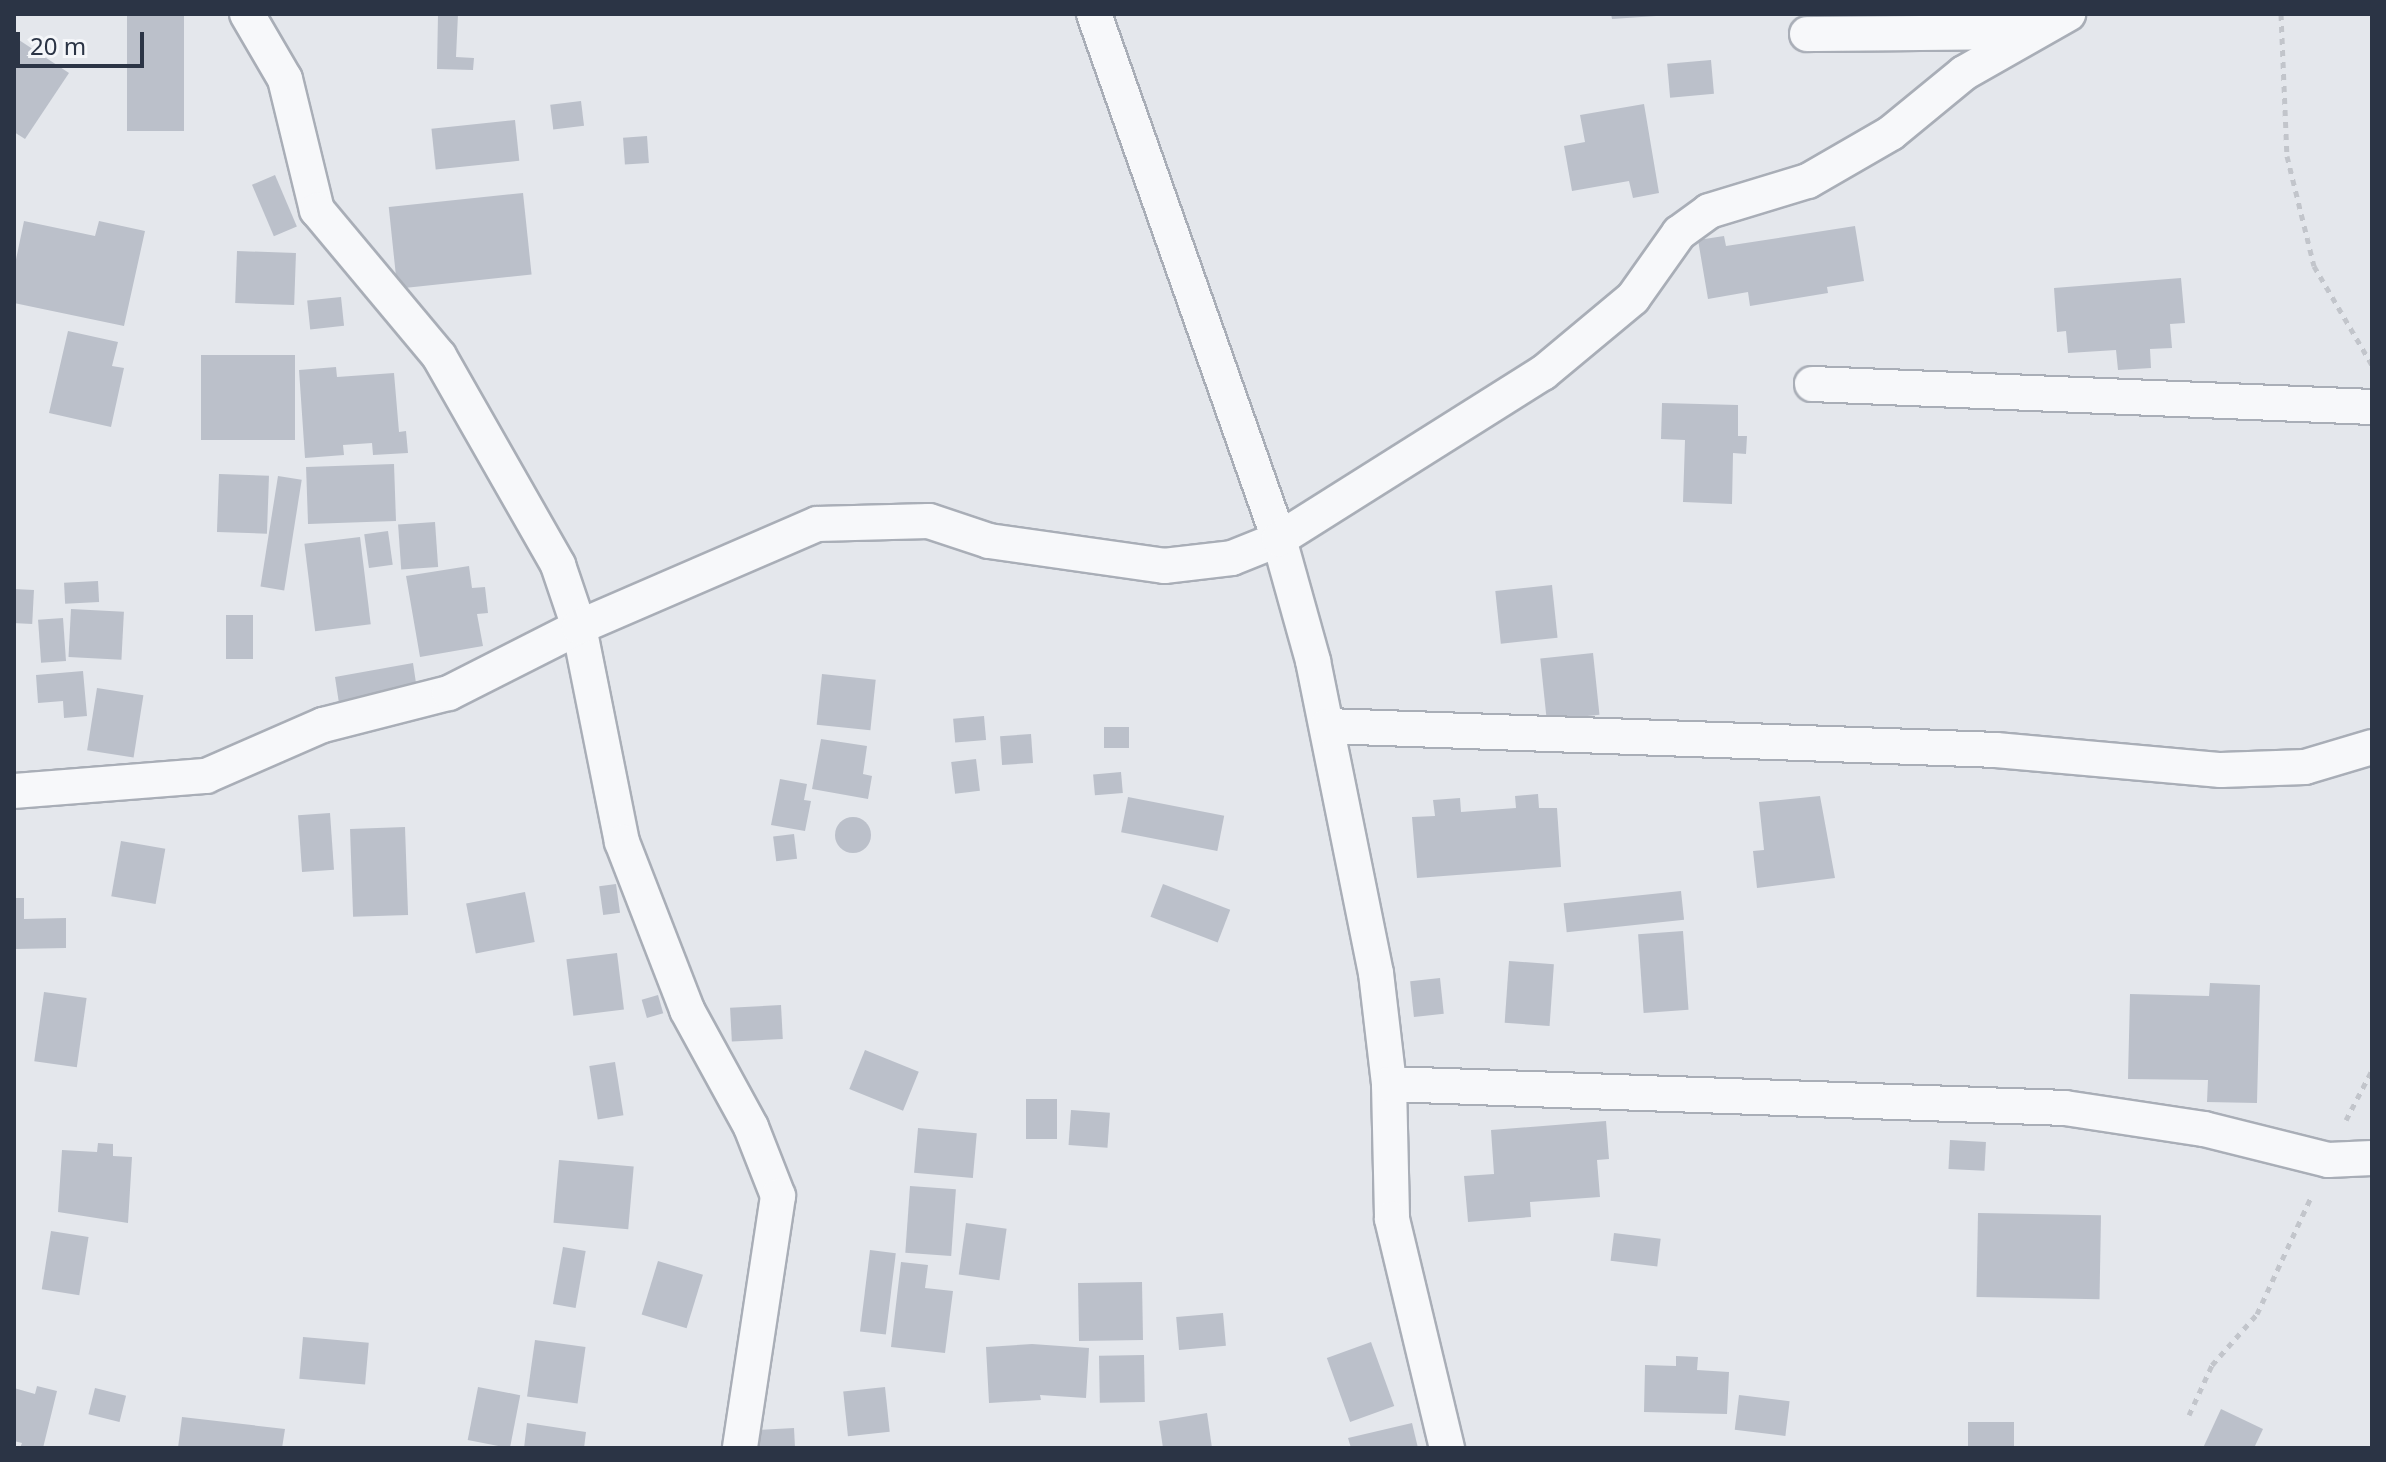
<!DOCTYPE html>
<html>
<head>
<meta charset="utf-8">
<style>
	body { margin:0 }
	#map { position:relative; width:2386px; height:1462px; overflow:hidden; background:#e4e7ec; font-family:"Noto Sans",sans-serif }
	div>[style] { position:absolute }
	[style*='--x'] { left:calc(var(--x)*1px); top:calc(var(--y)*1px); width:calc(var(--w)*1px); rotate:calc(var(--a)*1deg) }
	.building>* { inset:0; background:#bbc0ca; transform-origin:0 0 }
	.round { border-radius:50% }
	.path>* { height:5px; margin-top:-2.5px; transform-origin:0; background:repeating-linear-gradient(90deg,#c2c5cb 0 6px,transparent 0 12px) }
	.roads { filter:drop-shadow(2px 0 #a9aeb7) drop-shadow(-2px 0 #a9aeb7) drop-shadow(0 2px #a9aeb7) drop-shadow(0 -2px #a9aeb7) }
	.minor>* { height:34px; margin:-17px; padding:0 17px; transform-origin:17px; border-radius:17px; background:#f7f8fa }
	span { translate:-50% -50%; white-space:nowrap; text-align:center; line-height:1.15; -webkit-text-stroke:6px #f4f6f9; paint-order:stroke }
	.frame { position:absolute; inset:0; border:16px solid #2b3445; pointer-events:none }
	.scale { position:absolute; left:16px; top:32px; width:128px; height:36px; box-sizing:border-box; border:4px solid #2b3445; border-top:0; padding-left:10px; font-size:24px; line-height:28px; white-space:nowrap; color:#2b3445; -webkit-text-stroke:6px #f4f6f9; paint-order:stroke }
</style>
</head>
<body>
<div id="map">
	<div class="building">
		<div style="left:127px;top:14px;width:57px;height:117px"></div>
		<div style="clip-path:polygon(438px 14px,458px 14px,456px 57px,474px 58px,473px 70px,437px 69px)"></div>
		<div style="clip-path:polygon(1611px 14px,1656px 14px,1656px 16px,1612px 19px)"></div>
		<div style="clip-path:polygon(19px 40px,69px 73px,25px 139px,14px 132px,14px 48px)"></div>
		<div style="left:1711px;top:60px;width:34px;height:44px;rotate:85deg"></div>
		<div style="left:581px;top:101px;width:25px;height:31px;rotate:83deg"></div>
		<div style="clip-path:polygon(1644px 104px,1659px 193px,1633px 198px,1629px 181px,1572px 191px,1564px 146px,1585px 142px,1580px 115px)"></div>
		<div style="left:515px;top:120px;width:41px;height:84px;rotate:84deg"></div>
		<div style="left:647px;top:136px;width:27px;height:24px;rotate:86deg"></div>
		<div style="left:275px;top:175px;width:56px;height:25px;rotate:67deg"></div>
		<div style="left:523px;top:193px;width:82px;height:135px;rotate:84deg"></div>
		<div style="clip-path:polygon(24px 221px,95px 236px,99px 221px,145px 231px,124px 326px,14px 303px,14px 269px)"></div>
		<div style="clip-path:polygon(1855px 226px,1864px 281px,1827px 287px,1828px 293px,1750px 306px,1748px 292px,1708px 299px,1698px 240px,1724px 236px,1726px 246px)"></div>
		<div style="left:237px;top:251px;width:59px;height:52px;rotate:2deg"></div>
		<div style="clip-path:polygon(2181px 278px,2185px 323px,2170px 324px,2172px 348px,2150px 349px,2151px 368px,2118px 370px,2116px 350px,2068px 353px,2066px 331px,2057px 332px,2054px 288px)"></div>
		<div style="left:341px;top:297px;width:29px;height:34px;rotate:84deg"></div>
		<div style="clip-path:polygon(68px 331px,118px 342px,112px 366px,124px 368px,111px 427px,49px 413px)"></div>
		<div style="left:295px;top:355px;width:85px;height:94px;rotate:90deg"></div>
		<div style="clip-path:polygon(336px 367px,337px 377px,394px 373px,399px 432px,406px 431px,408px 453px,373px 455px,372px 443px,343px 445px,344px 455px,305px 458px,299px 370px)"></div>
		<div style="clip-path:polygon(1662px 403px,1738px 405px,1738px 436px,1747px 436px,1746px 454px,1733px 453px,1732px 504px,1683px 502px,1685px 440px,1661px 439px)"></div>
		<div style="left:394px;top:464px;width:57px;height:88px;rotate:88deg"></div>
		<div style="left:219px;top:474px;width:50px;height:58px;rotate:2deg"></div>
		<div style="left:278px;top:476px;width:24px;height:112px;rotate:9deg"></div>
		<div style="left:435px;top:522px;width:45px;height:37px;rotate:86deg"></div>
		<div style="left:388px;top:531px;width:34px;height:24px;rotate:82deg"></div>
		<div style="left:360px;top:537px;width:88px;height:56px;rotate:83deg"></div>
		<div style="clip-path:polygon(469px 566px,472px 588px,485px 587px,488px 613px,477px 614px,483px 646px,420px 657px,406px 576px)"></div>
		<div style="left:98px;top:581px;width:21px;height:34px;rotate:87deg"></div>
		<div style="left:1552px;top:585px;width:53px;height:57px;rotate:84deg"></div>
		<div style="left:14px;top:589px;width:20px;height:34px;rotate:3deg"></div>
		<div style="left:71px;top:609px;width:53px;height:48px;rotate:3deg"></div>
		<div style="left:226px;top:615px;width:27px;height:44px"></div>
		<div style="left:63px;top:618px;width:43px;height:25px;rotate:86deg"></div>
		<div style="left:1593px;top:653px;width:62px;height:53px;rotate:84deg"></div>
		<div style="clip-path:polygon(413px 663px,416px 683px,403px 686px,405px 699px,340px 710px,335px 677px)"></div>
		<div style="clip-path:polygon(83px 671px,87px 716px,64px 718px,63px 701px,38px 703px,36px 675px)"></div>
		<div style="left:822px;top:674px;width:54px;height:51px;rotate:6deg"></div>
		<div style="left:97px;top:688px;width:47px;height:63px;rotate:9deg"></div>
		<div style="left:984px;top:716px;width:24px;height:31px;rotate:85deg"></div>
		<div style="left:1104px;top:727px;width:25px;height:21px"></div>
		<div style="left:1031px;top:734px;width:29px;height:31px;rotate:86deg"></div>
		<div style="clip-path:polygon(821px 739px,867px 746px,863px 774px,872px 776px,868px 799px,812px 789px)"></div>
		<div style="left:976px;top:759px;width:32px;height:25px;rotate:83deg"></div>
		<div style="left:1121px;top:772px;width:21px;height:28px;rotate:85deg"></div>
		<div style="clip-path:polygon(780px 779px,807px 784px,804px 800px,811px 801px,805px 831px,771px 825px)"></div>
		<div style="clip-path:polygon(1538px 794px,1539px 808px,1557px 808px,1561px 867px,1417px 878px,1412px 817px,1435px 816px,1433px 800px,1460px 798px,1461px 812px,1516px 808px,1515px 796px)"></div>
		<div style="clip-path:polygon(1820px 796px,1835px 878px,1757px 888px,1753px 851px,1764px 850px,1759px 802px)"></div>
		<div style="left:1128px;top:797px;width:98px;height:36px;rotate:11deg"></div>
		<div style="left:330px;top:813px;width:57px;height:32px;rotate:86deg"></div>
		<div class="round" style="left:835px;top:817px;width:36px;height:36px"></div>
		<div style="left:405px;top:827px;width:88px;height:55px;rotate:88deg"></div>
		<div style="left:794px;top:834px;width:25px;height:21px;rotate:83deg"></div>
		<div style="left:121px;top:841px;width:45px;height:56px;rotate:10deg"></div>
		<div style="left:616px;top:884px;width:29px;height:17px;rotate:82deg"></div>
		<div style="left:1163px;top:884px;width:72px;height:35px;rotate:21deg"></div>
		<div style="left:1681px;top:891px;width:29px;height:118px;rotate:84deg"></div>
		<div style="left:525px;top:892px;width:51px;height:60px;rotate:79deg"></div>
		<div style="clip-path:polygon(14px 898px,24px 898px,24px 919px,66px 918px,66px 948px,14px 949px)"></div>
		<div style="left:1683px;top:931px;width:79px;height:45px;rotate:86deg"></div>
		<div style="left:617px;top:953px;width:57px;height:51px;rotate:83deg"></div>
		<div style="left:1509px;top:961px;width:45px;height:62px;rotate:4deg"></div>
		<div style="left:1440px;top:978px;width:36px;height:30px;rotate:84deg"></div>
		<div style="clip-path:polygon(2210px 983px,2260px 985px,2257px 1103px,2207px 1102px,2208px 1080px,2128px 1079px,2130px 994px,2209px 996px)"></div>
		<div style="left:44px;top:992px;width:43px;height:70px;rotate:8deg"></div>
		<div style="left:658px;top:995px;width:19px;height:17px;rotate:74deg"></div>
		<div style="left:781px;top:1005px;width:34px;height:51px;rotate:87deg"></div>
		<div style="left:865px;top:1050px;width:58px;height:42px;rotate:22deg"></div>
		<div style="left:615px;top:1062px;width:54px;height:26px;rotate:81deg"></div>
		<div style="left:1026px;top:1099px;width:31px;height:40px"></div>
		<div style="left:1071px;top:1110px;width:39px;height:35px;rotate:4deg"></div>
		<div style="clip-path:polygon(1606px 1121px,1609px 1159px,1597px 1160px,1600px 1197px,1530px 1202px,1531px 1217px,1468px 1222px,1464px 1176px,1494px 1174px,1491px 1130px)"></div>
		<div style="left:918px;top:1128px;width:59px;height:45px;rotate:5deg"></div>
		<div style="left:1950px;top:1140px;width:36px;height:29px;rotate:3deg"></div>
		<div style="clip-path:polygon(98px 1143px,113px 1144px,113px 1156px,132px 1157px,128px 1223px,58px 1212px,62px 1150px,97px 1152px)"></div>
		<div style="left:559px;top:1160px;width:75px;height:63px;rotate:5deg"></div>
		<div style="left:910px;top:1186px;width:46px;height:67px;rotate:4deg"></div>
		<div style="left:1978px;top:1213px;width:123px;height:84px;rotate:1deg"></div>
		<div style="left:966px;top:1223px;width:41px;height:52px;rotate:8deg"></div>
		<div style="left:51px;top:1231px;width:38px;height:59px;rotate:9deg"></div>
		<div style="left:1614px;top:1233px;width:47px;height:28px;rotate:7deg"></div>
		<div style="left:563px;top:1247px;width:23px;height:58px;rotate:10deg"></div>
		<div style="left:870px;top:1250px;width:26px;height:82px;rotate:7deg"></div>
		<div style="left:658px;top:1261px;width:47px;height:56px;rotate:17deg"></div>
		<div style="clip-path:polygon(901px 1262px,928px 1265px,925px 1288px,953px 1291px,945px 1353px,891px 1347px)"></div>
		<div style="left:1142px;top:1282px;width:58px;height:64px;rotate:89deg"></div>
		<div style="left:1223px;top:1313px;width:33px;height:47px;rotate:85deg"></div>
		<div style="left:303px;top:1337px;width:66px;height:42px;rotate:5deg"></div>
		<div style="left:535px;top:1340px;width:51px;height:57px;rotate:8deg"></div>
		<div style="left:1371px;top:1342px;width:68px;height:47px;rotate:70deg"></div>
		<div style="clip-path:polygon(1032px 1344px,1089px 1348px,1086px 1398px,1040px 1395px,1041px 1400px,989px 1403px,986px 1347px)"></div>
		<div style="left:1144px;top:1355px;width:47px;height:45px;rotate:89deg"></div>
		<div style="clip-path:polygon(1676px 1356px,1698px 1357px,1697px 1370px,1729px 1372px,1727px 1414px,1644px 1412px,1645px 1365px,1676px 1366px)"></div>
		<div style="clip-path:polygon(37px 1386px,57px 1391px,43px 1448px,20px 1448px,22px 1443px,14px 1441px,14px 1388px,35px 1394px)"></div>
		<div style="left:478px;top:1387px;width:43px;height:54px;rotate:11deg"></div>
		<div style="left:885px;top:1387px;width:45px;height:42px;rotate:84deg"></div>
		<div style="left:95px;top:1388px;width:32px;height:27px;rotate:14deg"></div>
		<div style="left:1739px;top:1395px;width:51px;height:35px;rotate:7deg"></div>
		<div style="clip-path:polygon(2221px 1409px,2263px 1429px,2254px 1448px,2203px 1448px)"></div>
		<div style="clip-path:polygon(1207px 1413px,1212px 1448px,1163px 1448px,1159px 1421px)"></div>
		<div style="clip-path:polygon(182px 1417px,285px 1429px,282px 1448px,178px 1448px)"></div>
		<div style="left:1968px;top:1422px;width:46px;height:26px"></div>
		<div style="clip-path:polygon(527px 1423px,586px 1432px,584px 1448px,524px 1448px)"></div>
		<div style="clip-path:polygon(1412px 1423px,1418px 1448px,1351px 1448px,1348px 1438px)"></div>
		<div style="left:794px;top:1428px;width:20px;height:47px;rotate:87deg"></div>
	</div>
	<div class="path">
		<div style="--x:2281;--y:14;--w:142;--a:87.6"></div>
		<div style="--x:2287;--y:156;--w:113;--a:76.2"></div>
		<div style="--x:2314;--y:266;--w:115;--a:59.6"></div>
		<div style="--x:2346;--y:1120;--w:56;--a:-62.5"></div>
		<div style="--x:2189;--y:1415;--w:55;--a:-65.3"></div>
		<div style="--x:2212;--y:1365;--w:68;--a:-48.6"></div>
		<div style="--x:2257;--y:1314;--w:131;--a:-65.2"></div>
	</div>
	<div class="roads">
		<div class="minor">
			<div style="--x:247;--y:14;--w:75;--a:59.7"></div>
			<div style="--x:285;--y:79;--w:135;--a:76.3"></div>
			<div style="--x:317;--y:210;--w:190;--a:50.1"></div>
			<div style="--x:439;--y:356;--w:241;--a:60.3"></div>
			<div style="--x:558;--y:565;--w:65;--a:71.3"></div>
			<div style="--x:579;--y:627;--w:219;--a:78.7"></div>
			<div style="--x:622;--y:842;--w:180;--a:68.8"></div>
			<div style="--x:687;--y:1010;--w:133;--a:61.3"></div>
			<div style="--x:751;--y:1127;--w:74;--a:68.6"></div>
			<div style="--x:778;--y:1196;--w:255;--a:98.6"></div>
			<div style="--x:1094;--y:14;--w:557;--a:70.59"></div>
			<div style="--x:1279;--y:539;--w:127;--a:74.4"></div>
			<div style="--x:1313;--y:661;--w:318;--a:78.6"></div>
			<div style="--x:1376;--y:973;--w:112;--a:83.3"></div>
			<div style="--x:1389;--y:1084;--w:135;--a:88.7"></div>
			<div style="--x:1392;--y:1219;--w:236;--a:76.5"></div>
			<div style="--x:1807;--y:34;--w:227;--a:-0.5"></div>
			<div style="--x:1812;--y:384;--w:560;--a:2.35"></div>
			<div style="--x:1327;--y:726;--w:669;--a:2.05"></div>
			<div style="--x:1996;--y:750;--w:226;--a:5.1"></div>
			<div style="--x:2221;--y:770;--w:84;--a:-2"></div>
			<div style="--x:2305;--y:767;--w:70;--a:-16.6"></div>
			<div style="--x:14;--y:791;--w:193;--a:-4.5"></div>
			<div style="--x:206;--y:776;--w:128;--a:-23.6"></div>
			<div style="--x:323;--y:725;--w:130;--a:-14.3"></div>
			<div style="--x:449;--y:693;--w:146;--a:-26.9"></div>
			<div style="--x:579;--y:627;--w:259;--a:-23.4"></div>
			<div style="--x:817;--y:524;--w:112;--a:-1.5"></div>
			<div style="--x:929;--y:521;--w:63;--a:18.4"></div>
			<div style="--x:989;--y:541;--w:177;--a:8.1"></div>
			<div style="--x:1164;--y:566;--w:68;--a:-6.7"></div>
			<div style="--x:1232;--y:558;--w:51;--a:-22"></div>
			<div style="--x:1279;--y:539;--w:312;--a:-32.2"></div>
			<div style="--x:1543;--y:373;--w:117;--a:-39.8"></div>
			<div style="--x:1633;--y:298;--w:80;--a:-54.7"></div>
			<div style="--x:1679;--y:233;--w:37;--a:-36"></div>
			<div style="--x:1709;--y:211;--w:103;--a:-16.9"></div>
			<div style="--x:1808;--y:181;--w:96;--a:-30"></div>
			<div style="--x:1891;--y:133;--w:94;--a:-39.4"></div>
			<div style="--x:1964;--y:73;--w:120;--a:-29.6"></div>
			<div style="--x:1389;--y:1084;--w:676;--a:2.03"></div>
			<div style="--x:2065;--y:1108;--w:141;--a:8.6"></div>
			<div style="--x:2204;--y:1129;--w:128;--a:14"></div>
			<div style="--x:2328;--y:1160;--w:44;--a:-2.6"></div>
		</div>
	</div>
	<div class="frame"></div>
	<div class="scale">20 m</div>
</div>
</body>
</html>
